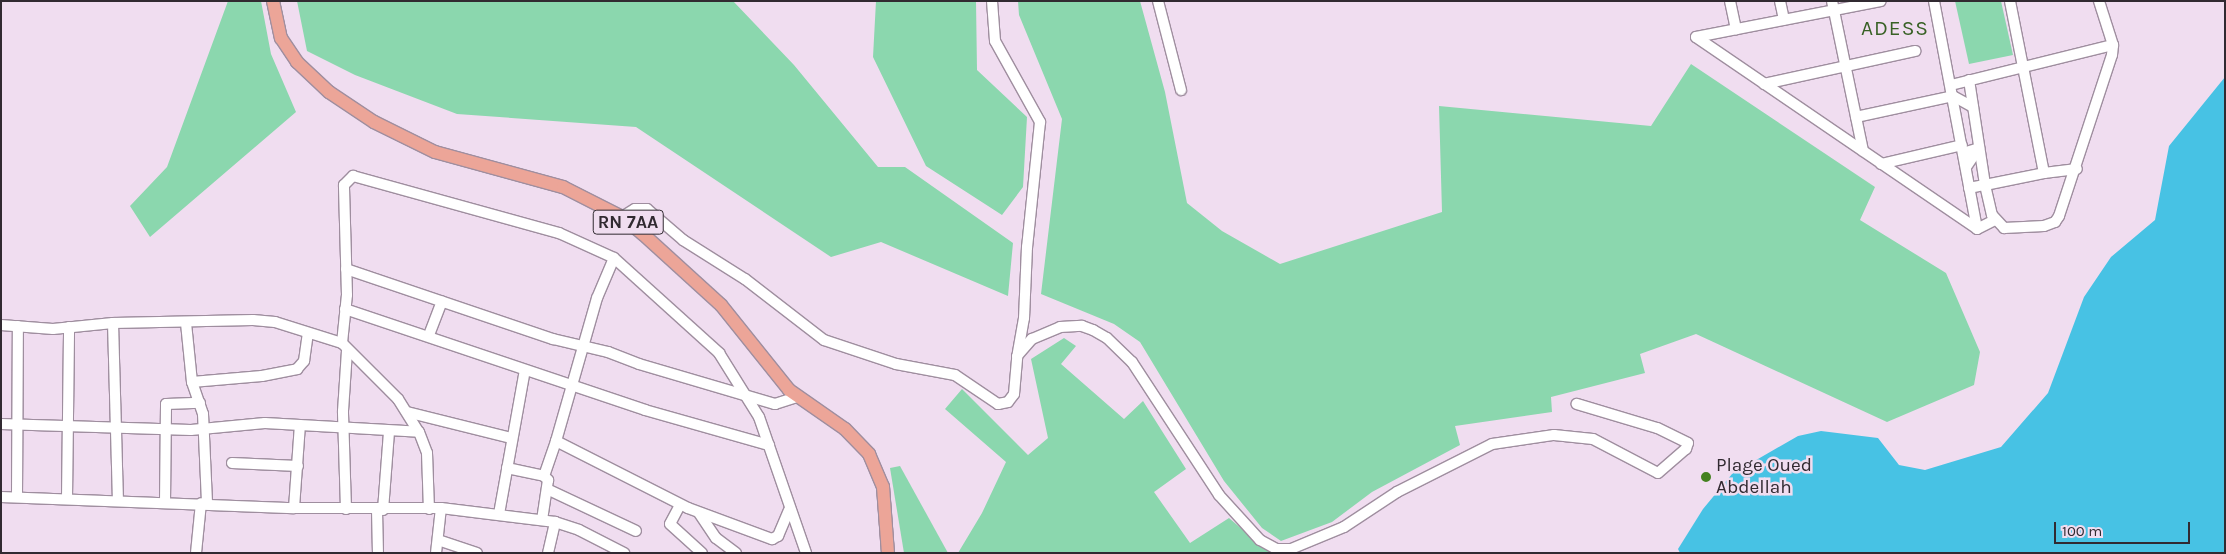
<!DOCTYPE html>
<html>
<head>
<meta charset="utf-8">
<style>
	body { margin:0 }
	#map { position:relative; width:2226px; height:554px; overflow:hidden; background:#f0ddf0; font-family:Karla,sans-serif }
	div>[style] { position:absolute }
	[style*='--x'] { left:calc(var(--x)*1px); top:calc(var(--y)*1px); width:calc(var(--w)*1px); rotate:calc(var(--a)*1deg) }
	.green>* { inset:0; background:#8bd7ae }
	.water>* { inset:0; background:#47c2e4 }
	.roads { filter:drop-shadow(1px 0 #9f8e9f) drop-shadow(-1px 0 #9f8e9f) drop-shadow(0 1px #9f8e9f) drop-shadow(0 -1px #9f8e9f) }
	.minor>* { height:10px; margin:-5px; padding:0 5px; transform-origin:5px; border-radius:5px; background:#fff }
	.major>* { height:12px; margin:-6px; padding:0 6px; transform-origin:6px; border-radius:6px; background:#eca598 }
	.dots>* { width:14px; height:14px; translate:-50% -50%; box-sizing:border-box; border:2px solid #f0ddf0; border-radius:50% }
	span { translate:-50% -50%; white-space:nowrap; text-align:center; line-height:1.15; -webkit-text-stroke:5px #f0ddf0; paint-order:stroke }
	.shield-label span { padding:1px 4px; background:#f0ddf0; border:1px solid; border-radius:4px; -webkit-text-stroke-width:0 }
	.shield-label { font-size:18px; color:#312a31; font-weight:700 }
	.poi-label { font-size:19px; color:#312a31 }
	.left { translate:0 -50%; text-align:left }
	.quarter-label { font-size:21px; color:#386125; letter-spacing:1px }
	.frame { position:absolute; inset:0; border:2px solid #312a31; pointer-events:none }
	.scale { position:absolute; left:2054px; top:522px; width:136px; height:22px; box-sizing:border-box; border:2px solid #312a31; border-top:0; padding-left:6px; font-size:15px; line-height:18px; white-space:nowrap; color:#312a31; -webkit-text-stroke:4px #f0ddf0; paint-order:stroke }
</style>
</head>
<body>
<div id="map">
	<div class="green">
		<div style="clip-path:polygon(228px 1px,261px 1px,271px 54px,296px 112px,150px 237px,130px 206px,167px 167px)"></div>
		<div style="clip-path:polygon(297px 1px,733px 1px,794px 65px,878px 167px,905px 167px,1013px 243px,1008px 296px,881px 242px,831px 257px,636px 127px,457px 114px,355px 75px,307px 51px)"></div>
		<div style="clip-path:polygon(876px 1px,976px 1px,977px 70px,1027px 117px,1023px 187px,1002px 215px,926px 166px,873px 57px)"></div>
		<div style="clip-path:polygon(1018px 1px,1140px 1px,1165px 92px,1187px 203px,1222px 231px,1280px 264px,1442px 212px,1439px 106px,1651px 126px,1691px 64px,1875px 187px,1860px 220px,1946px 273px,1980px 352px,1974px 385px,1887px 422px,1696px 334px,1640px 354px,1645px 373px,1551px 397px,1552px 412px,1455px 426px,1460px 445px,1372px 492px,1332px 522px,1281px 541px,1262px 528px,1224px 481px,1140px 342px,1114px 324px,1041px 294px,1062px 119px,1019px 15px)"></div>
		<div style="clip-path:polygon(1955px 1px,2001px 1px,2013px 55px,1969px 64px)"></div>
		<div style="clip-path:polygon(1064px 338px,1076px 346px,1061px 364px,1124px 419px,1143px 401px,1186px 469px,1154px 492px,1190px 543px,1229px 518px,1270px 553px,958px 553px,982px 513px,1006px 462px,945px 409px,962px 389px,1028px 455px,1048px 438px,1031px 359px)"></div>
		<div style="clip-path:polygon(900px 466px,948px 553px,904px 553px,890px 468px)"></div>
	</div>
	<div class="water">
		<div style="clip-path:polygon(2225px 77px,2225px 553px,1680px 553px,1678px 549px,1703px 509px,1732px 474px,1798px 436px,1821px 431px,1878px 438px,1899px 465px,1925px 470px,2001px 447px,2048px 393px,2084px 297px,2111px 257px,2155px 220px,2169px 146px)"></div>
	</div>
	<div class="roads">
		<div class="minor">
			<div style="--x:992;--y:1;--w:40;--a:85.7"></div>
			<div style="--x:995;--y:41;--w:93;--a:60.9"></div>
			<div style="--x:1040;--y:122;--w:126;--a:95.9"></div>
			<div style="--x:1027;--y:247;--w:71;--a:92.4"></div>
			<div style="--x:1024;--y:318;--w:36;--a:100"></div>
			<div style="--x:1158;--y:1;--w:92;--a:75.5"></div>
			<div style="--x:1730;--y:1;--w:29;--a:78"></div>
			<div style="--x:1780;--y:1;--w:19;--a:78"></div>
			<div style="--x:1832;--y:1;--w:153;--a:78.3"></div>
			<div style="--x:1934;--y:1;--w:232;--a:79.3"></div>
			<div style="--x:1696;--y:37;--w:340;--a:34.3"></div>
			<div style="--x:1696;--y:37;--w:188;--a:-11"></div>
			<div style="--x:1969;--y:80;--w:106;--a:81.3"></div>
			<div style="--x:1985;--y:185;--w:60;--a:-11.5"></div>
			<div style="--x:2044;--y:173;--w:175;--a:-101.2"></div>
			<div style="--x:1764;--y:84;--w:155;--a:-12.3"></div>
			<div style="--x:1951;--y:85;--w:167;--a:-13.9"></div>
			<div style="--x:1856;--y:117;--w:99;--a:-12.2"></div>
			<div style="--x:1953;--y:96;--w:23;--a:29"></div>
			<div style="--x:1963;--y:153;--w:17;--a:-17"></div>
			<div style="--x:1979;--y:148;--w:23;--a:124"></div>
			<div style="--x:1881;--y:164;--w:83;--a:-13.2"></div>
			<div style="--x:2044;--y:173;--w:33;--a:-7"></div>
			<div style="--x:1969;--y:188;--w:16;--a:-11"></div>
			<div style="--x:1985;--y:185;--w:31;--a:77"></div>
			<div style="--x:1992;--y:215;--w:18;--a:47"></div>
			<div style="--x:2004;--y:228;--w:40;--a:-2.9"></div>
			<div style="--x:2044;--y:226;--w:12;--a:-20"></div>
			<div style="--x:2055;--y:222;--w:7;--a:-56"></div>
			<div style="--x:2059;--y:216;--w:169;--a:-71.8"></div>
			<div style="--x:2112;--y:55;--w:10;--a:-84"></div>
			<div style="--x:2113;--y:45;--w:46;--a:-107.7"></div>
			<div style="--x:622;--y:217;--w:15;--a:-32"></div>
			<div style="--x:635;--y:209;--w:12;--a:0"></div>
			<div style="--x:647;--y:209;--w:48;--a:40.7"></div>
			<div style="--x:683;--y:240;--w:73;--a:32.2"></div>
			<div style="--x:745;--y:279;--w:100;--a:37.7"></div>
			<div style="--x:824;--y:340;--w:76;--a:18.4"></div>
			<div style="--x:896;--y:364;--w:60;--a:10.6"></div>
			<div style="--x:955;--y:375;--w:52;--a:34"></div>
			<div style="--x:998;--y:404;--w:10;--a:-11"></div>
			<div style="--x:1008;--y:402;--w:10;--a:-53"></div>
			<div style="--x:1014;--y:394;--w:38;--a:-85"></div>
			<div style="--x:1017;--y:356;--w:23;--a:-49"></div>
			<div style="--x:1032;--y:339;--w:30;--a:-23"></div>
			<div style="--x:1060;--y:327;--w:22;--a:-3"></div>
			<div style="--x:1082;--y:326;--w:12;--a:20"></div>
			<div style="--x:1093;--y:330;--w:16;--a:30"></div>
			<div style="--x:1107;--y:338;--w:35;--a:44"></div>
			<div style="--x:1132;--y:362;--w:159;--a:56.8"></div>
			<div style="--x:1219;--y:495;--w:61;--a:47.7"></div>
			<div style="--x:1260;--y:540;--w:18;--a:29"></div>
			<div style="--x:1276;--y:549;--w:15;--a:0"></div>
			<div style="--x:1291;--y:549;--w:57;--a:-22.5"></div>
			<div style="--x:1344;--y:527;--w:64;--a:-33.4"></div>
			<div style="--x:1397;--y:492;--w:106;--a:-26.8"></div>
			<div style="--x:1492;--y:444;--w:63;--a:-8.3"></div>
			<div style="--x:1554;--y:435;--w:39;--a:6"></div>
			<div style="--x:1593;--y:439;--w:73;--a:27.6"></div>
			<div style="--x:1658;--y:473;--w:37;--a:-41"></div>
			<div style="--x:1686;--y:449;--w:6;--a:-72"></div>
			<div style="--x:1688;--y:443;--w:34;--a:-154"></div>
			<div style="--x:1657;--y:428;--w:84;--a:-163.3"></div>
			<div style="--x:1977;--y:229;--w:20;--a:-27"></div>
			<div style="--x:614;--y:258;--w:43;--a:113"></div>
			<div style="--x:597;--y:298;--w:149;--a:106"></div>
			<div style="--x:556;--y:441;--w:148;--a:26.9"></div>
			<div style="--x:688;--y:508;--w:90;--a:20.3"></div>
			<div style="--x:772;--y:539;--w:7;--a:-27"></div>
			<div style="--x:778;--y:536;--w:28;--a:-67"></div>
			<div style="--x:346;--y:269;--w:219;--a:18.7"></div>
			<div style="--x:553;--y:339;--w:57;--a:13.3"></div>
			<div style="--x:608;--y:352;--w:33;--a:21"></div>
			<div style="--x:639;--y:364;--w:142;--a:16.4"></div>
			<div style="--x:775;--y:404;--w:23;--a:-18"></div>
			<div style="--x:345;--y:309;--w:317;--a:18.6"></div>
			<div style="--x:645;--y:410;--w:129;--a:15.8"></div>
			<div style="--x:113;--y:323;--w:178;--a:88.4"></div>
			<div style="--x:186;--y:323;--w:59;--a:84.2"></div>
			<div style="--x:192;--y:382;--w:34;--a:71"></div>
			<div style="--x:203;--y:414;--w:89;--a:87.4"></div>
			<div style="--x:1;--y:325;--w:52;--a:4.4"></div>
			<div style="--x:53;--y:329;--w:60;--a:-5.7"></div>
			<div style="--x:113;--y:323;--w:140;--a:-1.2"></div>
			<div style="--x:253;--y:320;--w:22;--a:5"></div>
			<div style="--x:275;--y:322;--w:70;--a:17.4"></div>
			<div style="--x:342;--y:343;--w:79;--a:45"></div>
			<div style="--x:398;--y:399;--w:39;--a:58"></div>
			<div style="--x:419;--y:432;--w:22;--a:69"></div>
			<div style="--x:427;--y:453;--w:56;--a:88"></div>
			<div style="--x:429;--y:335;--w:36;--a:-69"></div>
			<div style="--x:342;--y:343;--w:48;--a:-84.1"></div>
			<div style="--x:347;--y:295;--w:110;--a:-91.6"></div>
			<div style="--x:344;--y:185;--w:13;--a:-45"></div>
			<div style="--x:353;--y:176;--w:214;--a:15.5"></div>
			<div style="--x:559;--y:233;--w:60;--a:24.4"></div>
			<div style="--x:614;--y:258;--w:142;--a:42.1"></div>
			<div style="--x:719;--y:353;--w:75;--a:58"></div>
			<div style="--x:759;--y:417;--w:144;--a:70.9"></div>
			<div style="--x:192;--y:382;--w:70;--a:-4.9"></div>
			<div style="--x:262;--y:376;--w:36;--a:-11"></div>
			<div style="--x:297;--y:369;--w:11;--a:-49"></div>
			<div style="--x:304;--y:361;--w:28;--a:-82"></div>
			<div style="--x:407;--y:412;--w:107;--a:14"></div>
			<div style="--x:1;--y:424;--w:190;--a:1.8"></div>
			<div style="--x:191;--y:430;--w:74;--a:-5.4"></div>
			<div style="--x:265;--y:423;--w:154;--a:3.3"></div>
			<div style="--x:232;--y:463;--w:66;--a:2.6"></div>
			<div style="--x:507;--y:468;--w:38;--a:12"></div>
			<div style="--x:544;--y:476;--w:6;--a:45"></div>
			<div style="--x:548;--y:480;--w:40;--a:98.5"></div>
			<div style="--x:544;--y:476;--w:37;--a:-71"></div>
			<div style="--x:549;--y:490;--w:96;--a:25.2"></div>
			<div style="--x:1;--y:497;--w:293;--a:2.2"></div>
			<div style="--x:294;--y:508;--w:147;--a:0"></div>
			<div style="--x:441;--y:508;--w:115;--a:7"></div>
			<div style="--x:555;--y:522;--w:25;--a:18"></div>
			<div style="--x:579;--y:530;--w:51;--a:27.1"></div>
			<div style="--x:17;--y:497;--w:171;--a:-89.7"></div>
			<div style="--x:67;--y:498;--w:171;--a:-89.3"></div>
			<div style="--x:165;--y:502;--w:98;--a:-89.4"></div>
			<div style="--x:166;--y:404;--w:34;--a:-2"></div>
			<div style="--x:680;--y:505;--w:21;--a:118"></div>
			<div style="--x:670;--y:524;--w:43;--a:42.2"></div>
			<div style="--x:294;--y:508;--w:83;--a:-85.9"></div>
			<div style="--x:346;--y:509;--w:98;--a:-91.8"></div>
			<div style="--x:343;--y:411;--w:60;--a:-86.2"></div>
			<div style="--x:377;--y:510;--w:43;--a:88.7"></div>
			<div style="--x:383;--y:510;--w:78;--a:-85.6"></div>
			<div style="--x:699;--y:513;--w:30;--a:56"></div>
			<div style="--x:716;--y:538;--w:25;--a:37"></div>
			<div style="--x:499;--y:514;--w:146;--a:-79.8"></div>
			<div style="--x:438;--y:540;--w:41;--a:18.4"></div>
			<div style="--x:196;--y:553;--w:50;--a:-84.3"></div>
			<div style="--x:436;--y:553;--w:45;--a:-83.7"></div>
			<div style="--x:548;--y:553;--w:32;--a:-77"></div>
		</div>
		<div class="major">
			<div style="--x:273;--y:1;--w:38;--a:78"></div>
			<div style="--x:281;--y:38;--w:29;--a:56"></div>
			<div style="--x:297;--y:62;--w:44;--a:43.2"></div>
			<div style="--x:329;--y:92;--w:54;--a:33.7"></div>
			<div style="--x:374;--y:122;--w:68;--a:26.2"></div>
			<div style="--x:435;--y:152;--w:133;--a:15.3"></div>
			<div style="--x:563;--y:187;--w:66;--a:27"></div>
			<div style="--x:622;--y:217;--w:27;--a:39"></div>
			<div style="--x:643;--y:234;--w:105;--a:42.3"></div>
			<div style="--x:721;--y:305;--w:109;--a:51.3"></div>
			<div style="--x:789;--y:390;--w:68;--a:34.9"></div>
			<div style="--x:845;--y:429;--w:35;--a:46"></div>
			<div style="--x:869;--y:454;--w:36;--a:67"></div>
			<div style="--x:883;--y:487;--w:66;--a:85.7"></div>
		</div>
	</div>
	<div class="dots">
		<div style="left:1706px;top:477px;background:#43811f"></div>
	</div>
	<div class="shield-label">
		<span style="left:628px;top:222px">RN 7AA</span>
	</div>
	<div class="poi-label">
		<span class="left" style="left:1716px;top:477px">Plage Oued<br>Abdellah</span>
	</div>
	<div class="quarter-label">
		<span style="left:1895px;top:28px">ADESS</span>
	</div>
	<div class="frame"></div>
	<div class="scale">100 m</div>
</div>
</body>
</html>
